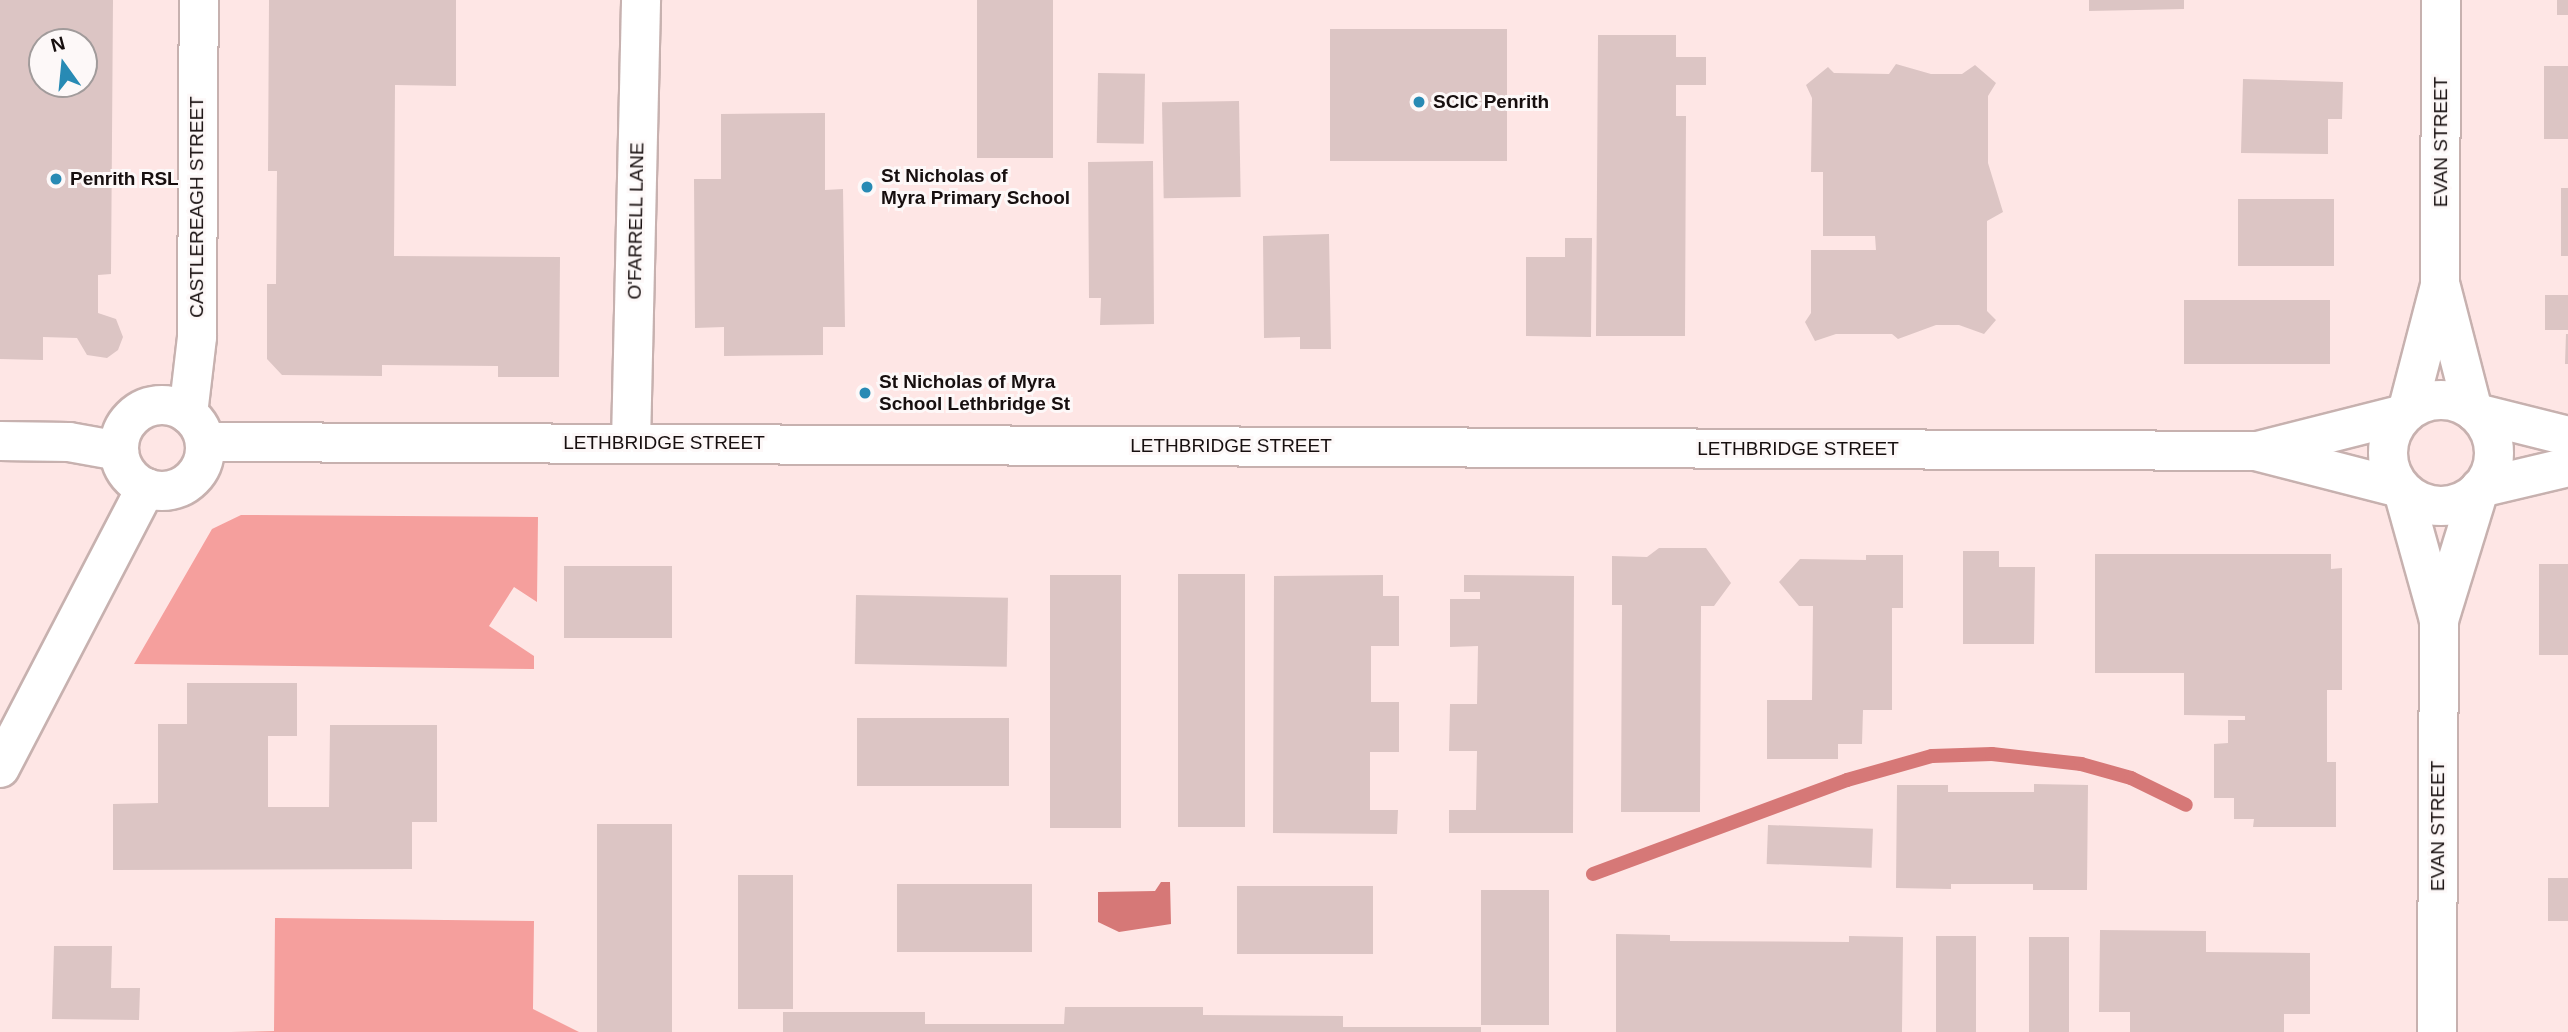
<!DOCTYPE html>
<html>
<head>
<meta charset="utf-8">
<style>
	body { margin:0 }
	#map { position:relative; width:2568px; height:1032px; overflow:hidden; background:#fee6e5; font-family:Arial,sans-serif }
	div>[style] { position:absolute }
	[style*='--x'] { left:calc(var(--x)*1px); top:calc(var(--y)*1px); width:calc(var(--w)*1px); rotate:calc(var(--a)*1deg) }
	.green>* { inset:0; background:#f59f9d }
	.water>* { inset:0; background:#d67877 }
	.stream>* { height:14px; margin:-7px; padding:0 7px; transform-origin:7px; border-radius:7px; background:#d67877 }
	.building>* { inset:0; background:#dcc5c4; transform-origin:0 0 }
	.roads { filter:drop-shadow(2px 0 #c7b1af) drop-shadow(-2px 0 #c7b1af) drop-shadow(0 2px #c7b1af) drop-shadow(0 -2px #c7b1af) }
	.minor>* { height:38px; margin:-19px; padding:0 19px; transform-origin:19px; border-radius:19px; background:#fff }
	.minor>.ring { margin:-19px; padding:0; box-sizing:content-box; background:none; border:38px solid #fff; border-radius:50% }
	.dots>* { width:19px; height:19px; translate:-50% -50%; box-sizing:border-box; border:4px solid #fdf8f8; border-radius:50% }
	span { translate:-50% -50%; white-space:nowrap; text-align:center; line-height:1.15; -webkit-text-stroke:6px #fdf8f8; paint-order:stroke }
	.poi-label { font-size:19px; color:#170f0f; font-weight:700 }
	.left { translate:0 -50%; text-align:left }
	.street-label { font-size:19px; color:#170f0f }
	.north { position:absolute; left:28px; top:28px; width:70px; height:70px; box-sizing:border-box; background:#fdf8f8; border:2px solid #a19b9b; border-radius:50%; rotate:345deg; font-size:19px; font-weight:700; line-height:28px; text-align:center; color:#170f0f }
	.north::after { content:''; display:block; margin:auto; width:24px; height:32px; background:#288ab4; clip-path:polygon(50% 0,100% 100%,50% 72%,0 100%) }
</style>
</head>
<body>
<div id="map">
	<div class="green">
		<div style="clip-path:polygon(241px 515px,538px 517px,537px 602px,514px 587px,489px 626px,534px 656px,534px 669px,134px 664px,212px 529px)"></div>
		<div style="clip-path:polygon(275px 918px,534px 921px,533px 1009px,579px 1032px,231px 1032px,274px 1031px)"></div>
	</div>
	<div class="water">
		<div style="clip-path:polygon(1161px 882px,1170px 882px,1171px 924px,1119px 932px,1098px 922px,1098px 892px,1155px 891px)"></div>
	</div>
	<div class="stream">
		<div style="--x:1593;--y:874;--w:271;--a:-20.3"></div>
		<div style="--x:1847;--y:780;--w:88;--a:-15.8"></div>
		<div style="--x:1932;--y:756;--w:60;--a:-1.9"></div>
		<div style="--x:1992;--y:754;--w:90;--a:6.4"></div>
		<div style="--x:2081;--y:764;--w:52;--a:15.6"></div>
		<div style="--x:2131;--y:778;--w:61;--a:26.1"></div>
	</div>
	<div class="building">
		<div style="clip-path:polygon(evenodd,0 0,113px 0,111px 274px,98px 275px,98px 313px,116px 319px,123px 337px,118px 350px,107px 358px,87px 355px,77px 338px,43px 337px,43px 360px,0 359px,0 0,42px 42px,84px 42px,84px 84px,42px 84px,42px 42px)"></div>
		<div style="clip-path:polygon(269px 0,456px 0,456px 86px,395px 85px,394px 256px,560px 257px,559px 377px,498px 377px,498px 366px,382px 365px,382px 376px,282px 375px,267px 359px,267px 284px,276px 284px,277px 171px,268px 171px)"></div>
		<div style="left:977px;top:0;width:76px;height:158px"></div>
		<div style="clip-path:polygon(2089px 0,2184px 0,2184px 9px,2089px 11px)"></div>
		<div style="left:2557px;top:0;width:11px;height:15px"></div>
		<div style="left:1330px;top:29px;width:177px;height:132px"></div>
		<div style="clip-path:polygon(1598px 35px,1676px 35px,1676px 57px,1706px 57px,1706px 85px,1676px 85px,1676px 116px,1686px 116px,1685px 336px,1596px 336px)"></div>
		<div style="clip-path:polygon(1896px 64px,1931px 74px,1962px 74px,1975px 65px,1996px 83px,1988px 96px,1988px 163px,2003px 212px,1987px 221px,1987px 311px,1996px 320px,1984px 334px,1959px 325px,1936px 325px,1898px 339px,1892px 334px,1836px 334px,1815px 341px,1805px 322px,1811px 313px,1811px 250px,1876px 250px,1875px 236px,1823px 236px,1823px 172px,1811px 172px,1812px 98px,1806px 85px,1828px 67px,1834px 73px,1889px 74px)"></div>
		<div style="left:2544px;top:66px;width:24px;height:73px"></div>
		<div style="left:1098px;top:73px;width:47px;height:70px;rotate:1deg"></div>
		<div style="clip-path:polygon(2243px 79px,2343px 82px,2342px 119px,2328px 119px,2328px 154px,2241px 153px)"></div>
		<div style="left:1239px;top:101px;width:96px;height:77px;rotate:89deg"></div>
		<div style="clip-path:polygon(825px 113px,825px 190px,843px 189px,845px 327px,823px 327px,823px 355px,724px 356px,724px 327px,695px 328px,694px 179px,721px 179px,721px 114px)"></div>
		<div style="clip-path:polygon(1153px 161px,1154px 324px,1100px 325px,1101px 298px,1089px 298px,1088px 162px)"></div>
		<div style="left:2561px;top:188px;width:7px;height:68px"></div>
		<div style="left:2334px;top:199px;width:67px;height:96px;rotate:90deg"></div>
		<div style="clip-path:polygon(1329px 234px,1331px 349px,1300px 349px,1300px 337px,1264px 338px,1263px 236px)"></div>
		<div style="clip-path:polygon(1565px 238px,1592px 238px,1591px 337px,1526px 336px,1526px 257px,1565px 257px)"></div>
		<div style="left:2545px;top:295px;width:23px;height:35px"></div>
		<div style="left:2184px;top:300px;width:146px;height:64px"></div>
		<div style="clip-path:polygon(2566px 334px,2568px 334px,2568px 364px,2565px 364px)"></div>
		<div style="clip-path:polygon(1659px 548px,1706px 548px,1731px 583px,1714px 606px,1701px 606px,1700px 812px,1621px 812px,1622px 605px,1612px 605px,1612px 556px,1647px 557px)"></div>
		<div style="clip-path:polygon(1963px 551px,1999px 551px,1999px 567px,2035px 567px,2034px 644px,1963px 644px)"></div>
		<div style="clip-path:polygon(2095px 554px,2331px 554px,2331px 569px,2342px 568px,2342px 690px,2327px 690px,2327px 762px,2336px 762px,2336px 827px,2253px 827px,2254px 819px,2234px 819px,2234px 798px,2214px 798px,2214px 744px,2228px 743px,2228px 720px,2245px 720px,2245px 716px,2184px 715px,2184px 673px,2095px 673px)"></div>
		<div style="clip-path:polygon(1866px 555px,1903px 555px,1903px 608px,1892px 608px,1892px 710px,1863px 710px,1862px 744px,1838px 744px,1838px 759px,1767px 759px,1767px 700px,1812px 700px,1813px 606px,1799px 606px,1779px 582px,1800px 559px,1866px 560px)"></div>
		<div style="left:2539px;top:564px;width:29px;height:91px"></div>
		<div style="left:564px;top:566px;width:108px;height:72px"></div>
		<div style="left:1178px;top:574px;width:67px;height:253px"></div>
		<div style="left:1050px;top:575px;width:71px;height:253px"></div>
		<div style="clip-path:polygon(1383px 575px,1383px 596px,1399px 596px,1399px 646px,1371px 646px,1371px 702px,1399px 702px,1399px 752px,1370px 752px,1370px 810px,1398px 810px,1397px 834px,1273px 833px,1274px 576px)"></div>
		<div style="clip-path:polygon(1464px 575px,1574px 576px,1573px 833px,1449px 833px,1449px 810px,1476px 810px,1477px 751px,1449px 751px,1450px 704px,1477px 704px,1478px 646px,1450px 647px,1450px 599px,1480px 599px,1480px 592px,1464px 592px)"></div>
		<div style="left:856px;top:595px;width:152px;height:69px;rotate:1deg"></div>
		<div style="clip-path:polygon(187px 683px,297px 683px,297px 736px,268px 736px,268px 807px,329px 807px,330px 725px,437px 725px,437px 822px,412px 822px,412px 869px,113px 870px,113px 804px,158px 803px,158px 724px,187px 724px)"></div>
		<div style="left:857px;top:718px;width:152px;height:68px"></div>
		<div style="clip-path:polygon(2034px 784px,2088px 785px,2087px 890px,2033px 890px,2033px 884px,1951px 884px,1951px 889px,1896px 888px,1897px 785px,1948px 785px,1948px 792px,2034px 792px)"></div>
		<div style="left:597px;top:824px;width:75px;height:208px"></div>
		<div style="left:1768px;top:825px;width:105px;height:39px;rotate:2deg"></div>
		<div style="left:738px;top:875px;width:55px;height:134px"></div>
		<div style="left:2568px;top:878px;width:43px;height:20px;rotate:90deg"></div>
		<div style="left:897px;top:884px;width:135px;height:68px"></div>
		<div style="left:1237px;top:886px;width:136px;height:68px"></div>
		<div style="left:1549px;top:890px;width:135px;height:68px;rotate:90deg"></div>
		<div style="clip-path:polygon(2100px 930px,2206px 931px,2206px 952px,2310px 953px,2310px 1014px,2284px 1014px,2284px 1032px,2130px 1032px,2130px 1012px,2099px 1012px)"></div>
		<div style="clip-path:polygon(1616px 934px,1670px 935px,1670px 941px,1849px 942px,1849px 936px,1903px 937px,1902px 1032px,1616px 1032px)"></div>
		<div style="left:1936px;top:936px;width:40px;height:96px"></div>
		<div style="left:2029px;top:937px;width:40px;height:95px"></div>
		<div style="clip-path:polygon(54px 946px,112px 946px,111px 988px,140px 988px,139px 1020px,52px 1019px)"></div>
		<div style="clip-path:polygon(1065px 1007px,1203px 1007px,1203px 1015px,1343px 1016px,1343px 1027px,1481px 1027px,1481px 1032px,783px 1032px,783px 1012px,925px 1012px,925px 1024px,1064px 1024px)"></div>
	</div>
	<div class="roads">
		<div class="minor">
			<div style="--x:2441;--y:287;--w:128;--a:75.5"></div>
			<div class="ring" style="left:2388px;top:400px;width:68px;height:68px"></div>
			<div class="ring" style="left:119px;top:405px;width:48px;height:48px"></div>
			<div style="--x:2407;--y:412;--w:131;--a:-75.4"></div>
			<div style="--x:2440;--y:285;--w:285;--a:-89.8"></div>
			<div style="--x:2476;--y:413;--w:95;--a:14"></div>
			<div style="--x:188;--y:414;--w:78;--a:-83.3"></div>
			<div style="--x:197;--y:337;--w:337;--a:-89.7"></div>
			<div style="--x:0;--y:441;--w:69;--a:0.8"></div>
			<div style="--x:69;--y:442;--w:51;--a:10.2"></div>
			<div style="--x:205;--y:442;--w:2051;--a:0.25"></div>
			<div style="--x:2256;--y:451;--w:149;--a:14.4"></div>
			<div style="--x:631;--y:443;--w:443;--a:-88.7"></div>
			<div style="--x:2258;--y:451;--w:151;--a:-14.2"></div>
			<div style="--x:2480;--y:488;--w:90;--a:-13.4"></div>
			<div style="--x:2403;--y:491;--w:134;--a:74.4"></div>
			<div style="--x:2439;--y:620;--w:412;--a:90.3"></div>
			<div style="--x:2439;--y:620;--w:136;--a:-72.9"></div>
			<div style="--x:0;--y:768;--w:316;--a:-62.5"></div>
		</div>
	</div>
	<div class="dots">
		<div style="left:1419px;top:102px;background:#288ab4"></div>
		<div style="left:56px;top:179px;background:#288ab4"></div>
		<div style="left:867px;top:187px;background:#288ab4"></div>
		<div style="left:865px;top:393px;background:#288ab4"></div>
	</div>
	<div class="poi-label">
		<span class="left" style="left:1433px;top:102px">SCIC Penrith</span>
		<span class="left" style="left:881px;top:187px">St Nicholas of<br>Myra Primary School</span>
		<span class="left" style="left:70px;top:179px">Penrith RSL</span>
		<span class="left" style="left:879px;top:393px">St Nicholas of Myra<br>School Lethbridge St</span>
	</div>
	<div class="street-label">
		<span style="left:2441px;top:142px;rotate:-90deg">EVAN STREET</span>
		<span style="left:197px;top:207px;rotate:-90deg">CASTLEREAGH STREET</span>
		<span style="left:636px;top:221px;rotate:-89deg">O'FARRELL LANE</span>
		<span style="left:664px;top:443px">LETHBRIDGE STREET</span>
		<span style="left:1231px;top:446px">LETHBRIDGE STREET</span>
		<span style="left:1798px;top:449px">LETHBRIDGE STREET</span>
		<span style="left:2438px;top:826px;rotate:-90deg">EVAN STREET</span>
	</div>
	<div class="north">N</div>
</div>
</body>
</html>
